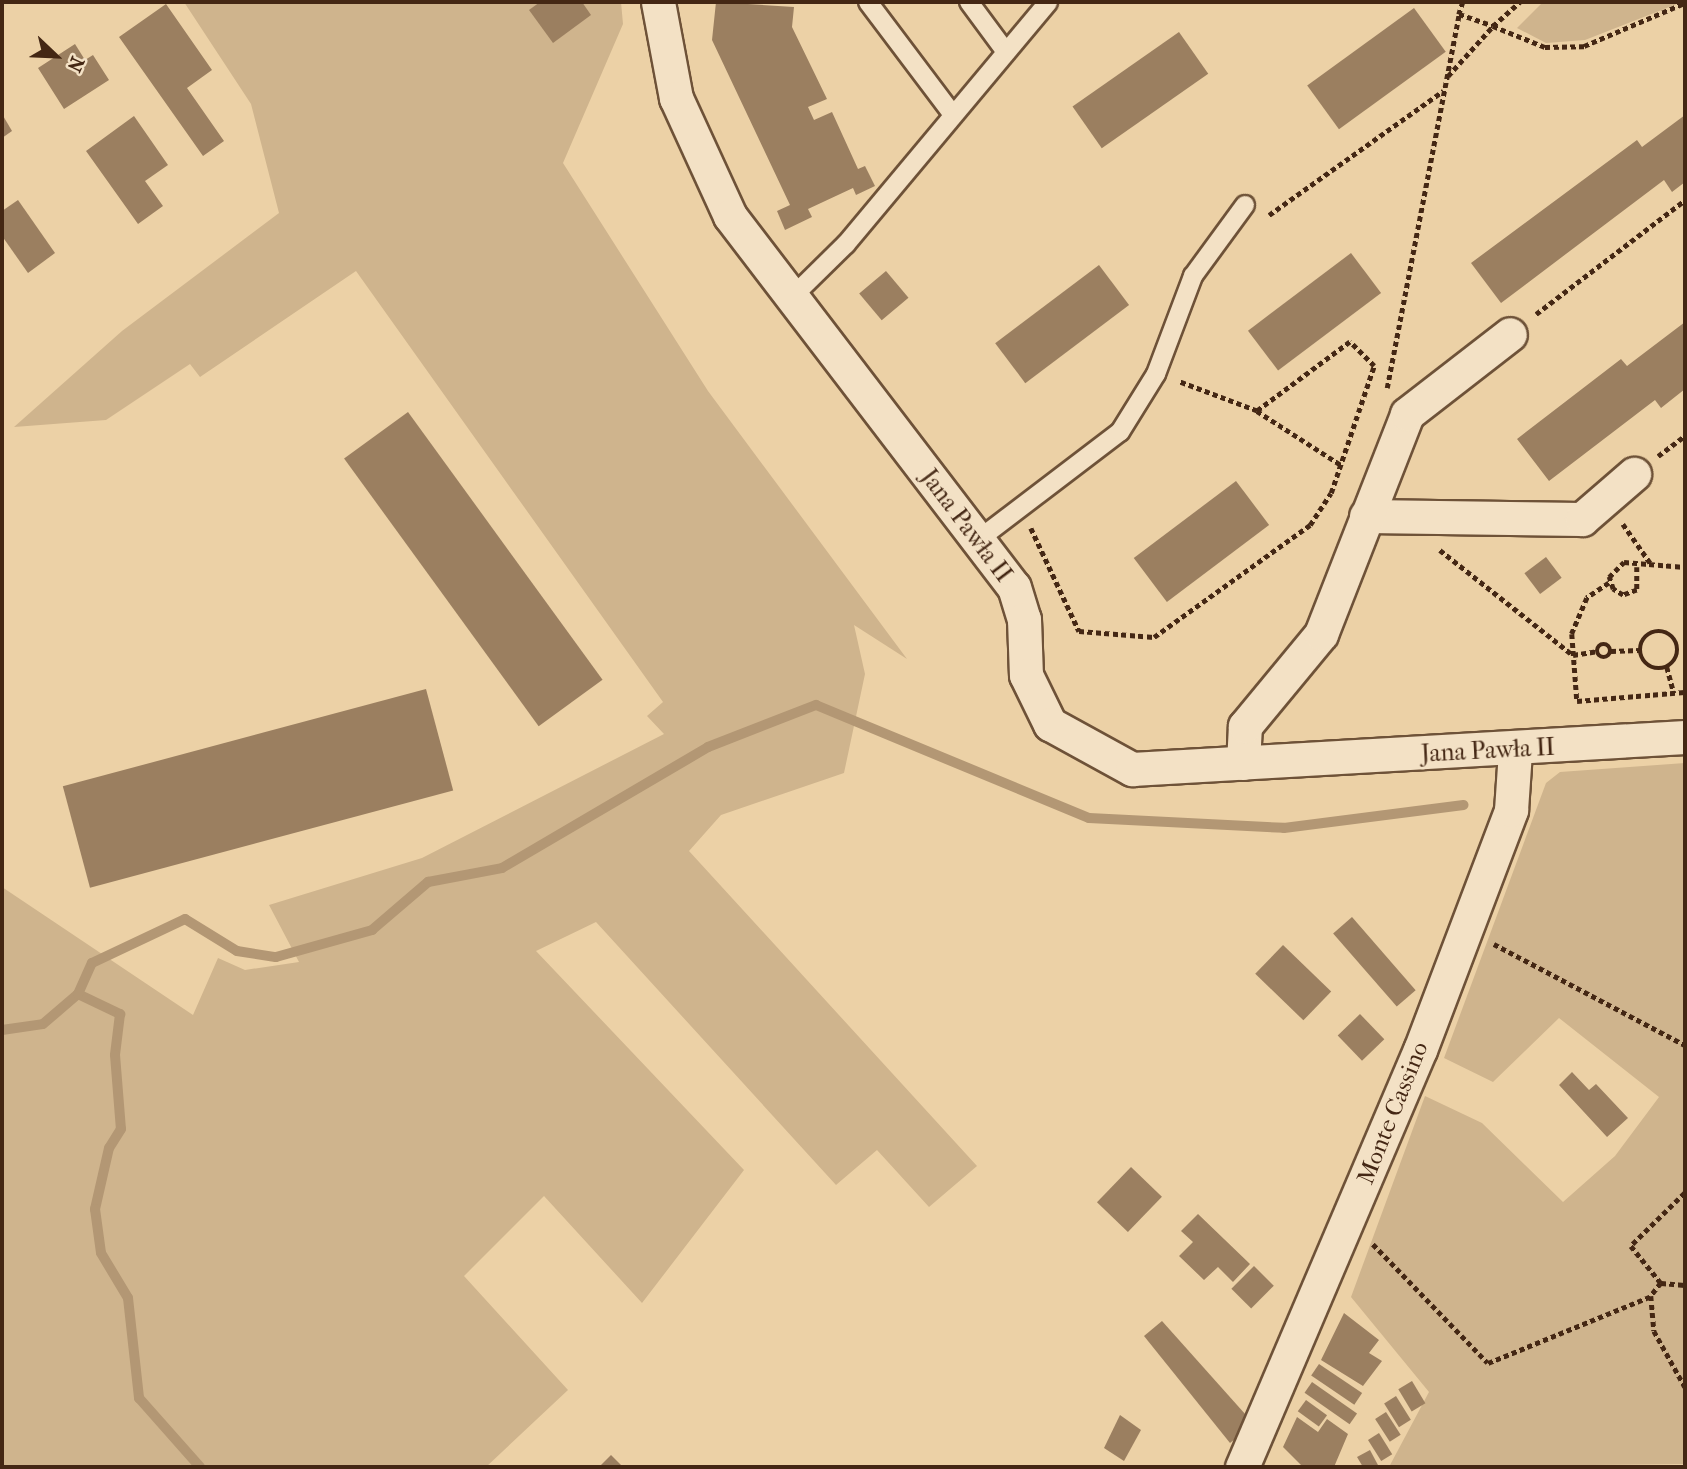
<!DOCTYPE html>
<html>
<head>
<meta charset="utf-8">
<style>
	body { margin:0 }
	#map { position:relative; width:1687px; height:1469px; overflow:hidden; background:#ecd1a6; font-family:"IM FELL French Canon",serif }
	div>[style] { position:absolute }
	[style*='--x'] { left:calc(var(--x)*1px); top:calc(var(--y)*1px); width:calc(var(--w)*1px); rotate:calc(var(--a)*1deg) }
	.green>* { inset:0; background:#cfb48d }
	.stream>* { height:10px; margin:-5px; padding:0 5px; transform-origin:5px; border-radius:5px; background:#b39774 }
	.building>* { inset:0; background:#9b7f60; transform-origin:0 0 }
	.path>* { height:4.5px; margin-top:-2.25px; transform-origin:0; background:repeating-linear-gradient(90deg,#442714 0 5px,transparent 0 8.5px) }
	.path>.ring { margin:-2.25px; padding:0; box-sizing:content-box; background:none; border:4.5px solid #442714; border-radius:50% }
	.roads { filter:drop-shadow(2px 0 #6e5238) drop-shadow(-2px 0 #6e5238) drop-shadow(0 2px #6e5238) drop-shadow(0 -2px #6e5238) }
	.service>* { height:18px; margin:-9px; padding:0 9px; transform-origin:9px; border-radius:9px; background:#f3e1c5 }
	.minor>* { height:33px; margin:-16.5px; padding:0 16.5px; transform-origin:16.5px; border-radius:16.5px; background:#f3e1c5 }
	span { translate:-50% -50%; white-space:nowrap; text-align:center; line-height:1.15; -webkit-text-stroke:5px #f3e1c5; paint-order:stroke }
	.street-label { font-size:24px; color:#442714 }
	.frame { position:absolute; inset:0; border:4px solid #442714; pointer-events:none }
	.north { position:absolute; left:21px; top:21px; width:70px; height:70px; -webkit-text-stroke:5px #f3e1c5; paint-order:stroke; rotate:113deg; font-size:19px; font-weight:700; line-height:28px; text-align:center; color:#442714 }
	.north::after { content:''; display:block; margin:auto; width:24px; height:32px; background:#442714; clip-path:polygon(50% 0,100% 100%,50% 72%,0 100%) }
</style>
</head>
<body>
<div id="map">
	<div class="green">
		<div style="clip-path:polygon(184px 2px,621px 2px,623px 24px,563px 163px,708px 391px,907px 659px,854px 625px,865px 674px,844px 773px,721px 815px,689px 851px,977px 1166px,929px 1207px,877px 1150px,836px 1185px,596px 922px,536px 951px,744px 1170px,642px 1303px,544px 1196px,464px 1276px,568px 1390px,486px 1467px,2px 1467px,2px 887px,193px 1015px,218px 958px,245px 970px,299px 962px,269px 905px,422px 858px,664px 734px,647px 716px,663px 702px,356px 271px,200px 377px,190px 364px,106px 420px,14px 427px,122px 331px,279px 213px,251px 104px)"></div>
		<div style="clip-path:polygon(1543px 2px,1682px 2px,1585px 40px,1546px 43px,1517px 28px)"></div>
		<div style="clip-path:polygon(1685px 763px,1685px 1464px,1389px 1467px,1429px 1392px,1351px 1297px,1425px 1096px,1482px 1123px,1563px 1202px,1615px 1156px,1659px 1097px,1559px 1018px,1493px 1082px,1444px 1058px,1546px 783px,1560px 772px)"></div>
	</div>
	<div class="stream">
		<div style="--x:78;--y:994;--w:47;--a:25.5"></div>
		<div style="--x:120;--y:1014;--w:41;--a:97"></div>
		<div style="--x:115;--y:1055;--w:74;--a:85.4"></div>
		<div style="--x:121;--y:1129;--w:22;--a:122"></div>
		<div style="--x:109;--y:1148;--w:63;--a:102.9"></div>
		<div style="--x:95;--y:1209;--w:44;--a:82.2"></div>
		<div style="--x:101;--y:1253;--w:52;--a:59"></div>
		<div style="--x:128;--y:1298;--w:101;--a:83.7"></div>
		<div style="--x:139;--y:1398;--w:92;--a:48.5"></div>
		<div style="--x:2;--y:1030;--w:41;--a:-8.3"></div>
		<div style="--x:43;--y:1024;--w:46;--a:-40.6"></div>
		<div style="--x:78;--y:994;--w:34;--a:-66"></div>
		<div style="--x:92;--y:963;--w:103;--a:-25.3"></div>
		<div style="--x:185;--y:919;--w:61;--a:31.6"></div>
		<div style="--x:237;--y:951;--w:39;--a:9"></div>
		<div style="--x:276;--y:957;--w:100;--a:-15.7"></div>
		<div style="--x:372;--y:930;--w:74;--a:-40.6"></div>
		<div style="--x:428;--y:882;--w:75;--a:-10.7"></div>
		<div style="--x:502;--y:868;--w:239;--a:-30.4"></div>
		<div style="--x:708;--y:747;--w:116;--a:-21.3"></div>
		<div style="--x:816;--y:705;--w:295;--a:22.5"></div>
		<div style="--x:1089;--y:818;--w:195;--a:2.9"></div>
		<div style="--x:1284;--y:828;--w:181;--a:-7.3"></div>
	</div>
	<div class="building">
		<div style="clip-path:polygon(540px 2px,582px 2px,591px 15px,553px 43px,529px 10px)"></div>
		<div style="clip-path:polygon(716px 2px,794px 7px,792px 27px,827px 99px,808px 107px,814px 120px,832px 112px,858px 169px,865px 166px,875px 186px,856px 195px,853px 188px,808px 209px,812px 217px,785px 230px,777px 211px,790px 205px,712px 40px)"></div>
		<div style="clip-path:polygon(166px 4px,212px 70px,187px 88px,224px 141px,203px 156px,119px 37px)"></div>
		<div style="left:1414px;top:8px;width:54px;height:132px;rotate:54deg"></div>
		<div style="left:1179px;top:32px;width:51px;height:130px;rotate:55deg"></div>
		<div style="clip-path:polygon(75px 44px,85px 60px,93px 55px,109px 80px,64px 109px,38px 68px)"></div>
		<div style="clip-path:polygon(2px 114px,12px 131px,2px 138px)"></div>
		<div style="clip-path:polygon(1685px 115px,1685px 182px,1672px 192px,1664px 180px,1501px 303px,1471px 263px,1637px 140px,1642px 147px)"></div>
		<div style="clip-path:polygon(134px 116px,168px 165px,145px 181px,163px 206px,138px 224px,86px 151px)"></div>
		<div style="clip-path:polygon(18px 200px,55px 253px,28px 273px,2px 236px,2px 211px)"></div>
		<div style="left:1351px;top:253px;width:50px;height:129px;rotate:53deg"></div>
		<div style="left:1099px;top:265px;width:50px;height:130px;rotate:53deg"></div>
		<div style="left:886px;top:271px;width:35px;height:35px;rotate:50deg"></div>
		<div style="clip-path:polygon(1685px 322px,1685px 389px,1661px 408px,1655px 400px,1549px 481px,1517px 439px,1621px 359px,1627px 366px)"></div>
		<div style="left:408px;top:412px;width:331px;height:79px;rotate:54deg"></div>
		<div style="left:1236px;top:481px;width:55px;height:128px;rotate:53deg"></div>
		<div style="left:1546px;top:557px;width:26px;height:27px;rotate:53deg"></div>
		<div style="left:426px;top:689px;width:105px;height:376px;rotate:75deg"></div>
		<div style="left:1352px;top:917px;width:97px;height:25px;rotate:49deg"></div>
		<div style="left:1283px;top:945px;width:67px;height:40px;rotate:44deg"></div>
		<div style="left:1360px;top:1014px;width:35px;height:31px;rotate:46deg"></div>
		<div style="clip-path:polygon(1572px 1072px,1589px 1090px,1596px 1084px,1628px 1118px,1607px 1137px,1559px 1085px)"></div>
		<div style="left:1131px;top:1167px;width:43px;height:49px;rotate:44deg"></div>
		<div style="clip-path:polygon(1198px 1214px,1250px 1264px,1233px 1282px,1218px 1267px,1204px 1280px,1179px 1256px,1193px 1242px,1181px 1231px)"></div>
		<div style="left:1254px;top:1266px;width:28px;height:32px;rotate:45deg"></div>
		<div style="clip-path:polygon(1344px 1313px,1379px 1340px,1369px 1353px,1382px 1361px,1363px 1386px,1321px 1360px)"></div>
		<div style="clip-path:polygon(1162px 1321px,1254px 1424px,1230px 1443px,1144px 1336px)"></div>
		<div style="left:1319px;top:1364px;width:52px;height:14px;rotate:34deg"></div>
		<div style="left:1412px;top:1381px;width:26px;height:16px;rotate:59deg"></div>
		<div style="left:1312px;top:1382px;width:55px;height:13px;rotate:35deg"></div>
		<div style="left:1396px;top:1396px;width:28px;height:14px;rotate:58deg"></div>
		<div style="left:1306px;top:1400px;width:26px;height:14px;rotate:36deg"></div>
		<div style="left:1386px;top:1412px;width:27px;height:13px;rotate:57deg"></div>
		<div style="clip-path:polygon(1120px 1415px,1141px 1430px,1124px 1461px,1104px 1448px)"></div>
		<div style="clip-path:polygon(1297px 1417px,1318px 1432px,1327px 1419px,1348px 1434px,1334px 1467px,1303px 1467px,1283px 1447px)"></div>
		<div style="left:1379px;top:1433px;width:25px;height:13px;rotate:58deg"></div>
		<div style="clip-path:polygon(1370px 1450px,1379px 1467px,1363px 1467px,1357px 1457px)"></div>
		<div style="clip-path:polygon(611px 1455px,623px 1467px,599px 1467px)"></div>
	</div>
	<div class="path">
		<div style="--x:1463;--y:2;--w:13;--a:108"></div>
		<div style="--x:1459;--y:14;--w:36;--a:19"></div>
		<div style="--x:1493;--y:26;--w:36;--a:-42"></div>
		<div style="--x:1448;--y:76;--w:67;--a:-48"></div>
		<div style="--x:1493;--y:26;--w:56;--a:22"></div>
		<div style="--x:1545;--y:47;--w:39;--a:-1"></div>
		<div style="--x:1584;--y:46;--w:110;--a:-23.1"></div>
		<div style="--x:1269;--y:215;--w:214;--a:-35.5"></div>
		<div style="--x:1536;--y:314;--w:188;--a:-37.4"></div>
		<div style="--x:1387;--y:388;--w:381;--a:-79.1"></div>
		<div style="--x:1257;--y:411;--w:100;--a:32.7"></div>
		<div style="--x:1658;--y:456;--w:34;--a:-37"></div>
		<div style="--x:1623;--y:524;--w:49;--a:55"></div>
		<div style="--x:1031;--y:528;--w:114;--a:65"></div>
		<div style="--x:1079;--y:631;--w:75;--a:4.6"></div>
		<div style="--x:1154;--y:637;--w:192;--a:-35.7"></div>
		<div style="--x:1310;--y:525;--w:38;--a:-57"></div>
		<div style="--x:1331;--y:493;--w:134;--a:-71.3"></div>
		<div style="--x:1374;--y:366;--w:34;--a:-135"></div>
		<div style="--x:1350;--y:342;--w:116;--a:143.4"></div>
		<div style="--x:1257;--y:411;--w:82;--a:-159.4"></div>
		<div style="--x:1440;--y:550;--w:169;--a:38.3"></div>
		<div style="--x:1573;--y:655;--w:24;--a:-9"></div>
		<div style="--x:1637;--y:567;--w:23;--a:90"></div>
		<div style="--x:1637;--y:590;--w:15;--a:160"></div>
		<div style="--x:1623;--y:595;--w:12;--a:-149"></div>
		<div style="--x:1613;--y:589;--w:13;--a:-108"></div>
		<div style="--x:1609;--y:577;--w:21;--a:-45"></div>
		<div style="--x:1624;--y:562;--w:61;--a:4.7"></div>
		<div style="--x:1609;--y:583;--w:27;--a:146"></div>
		<div style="--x:1587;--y:598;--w:39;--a:113"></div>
		<div style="--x:1572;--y:634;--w:67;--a:85.7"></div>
		<div style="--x:1577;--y:701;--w:108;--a:-4.8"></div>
		<div class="ring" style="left:1640px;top:631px;width:33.5px;height:33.5px"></div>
		<div class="ring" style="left:1597px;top:644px;width:9.5px;height:9.5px"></div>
		<div style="--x:1611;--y:651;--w:29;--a:-2"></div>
		<div style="--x:1667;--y:667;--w:27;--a:75"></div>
		<div style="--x:1494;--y:944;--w:216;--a:27.9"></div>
		<div style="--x:1685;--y:1193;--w:76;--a:135.5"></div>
		<div style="--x:1631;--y:1246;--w:48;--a:51"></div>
		<div style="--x:1661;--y:1283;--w:24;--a:5"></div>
		<div style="--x:1373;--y:1244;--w:165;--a:46"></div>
		<div style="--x:1488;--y:1363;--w:176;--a:-22.3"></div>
		<div style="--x:1661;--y:1283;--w:16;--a:128"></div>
		<div style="--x:1651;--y:1296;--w:35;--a:85"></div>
		<div style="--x:1654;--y:1331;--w:64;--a:61"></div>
	</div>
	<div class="roads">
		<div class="service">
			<div style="--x:868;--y:2;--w:141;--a:53"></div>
			<div style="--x:969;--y:2;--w:62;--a:53.5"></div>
			<div style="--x:790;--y:299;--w:78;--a:-44.5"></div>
			<div style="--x:846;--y:244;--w:315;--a:-50.1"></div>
			<div style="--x:978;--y:540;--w:178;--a:-37.3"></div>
			<div style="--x:1120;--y:432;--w:68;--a:-58.2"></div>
			<div style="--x:1156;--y:374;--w:105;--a:-69.3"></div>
			<div style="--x:1193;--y:276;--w:88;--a:-53.8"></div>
		</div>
		<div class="minor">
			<div style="--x:658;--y:2;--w:98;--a:79.4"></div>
			<div style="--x:676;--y:98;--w:130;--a:65.4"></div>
			<div style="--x:730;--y:216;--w:467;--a:52.6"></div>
			<div style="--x:1014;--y:587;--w:34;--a:73"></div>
			<div style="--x:1024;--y:619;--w:56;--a:88"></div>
			<div style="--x:1026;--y:675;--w:55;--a:63.9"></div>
			<div style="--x:1050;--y:724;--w:94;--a:28.8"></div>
			<div style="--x:1132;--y:769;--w:554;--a:-3.31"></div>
			<div style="--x:1366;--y:516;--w:216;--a:0.8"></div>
			<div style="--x:1582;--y:519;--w:69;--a:-40.9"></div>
			<div style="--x:1243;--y:763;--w:37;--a:-87"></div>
			<div style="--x:1245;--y:726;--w:119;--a:-50.4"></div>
			<div style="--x:1321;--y:634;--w:236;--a:-68.6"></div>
			<div style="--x:1407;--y:414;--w:130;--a:-37.8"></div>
			<div style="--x:1242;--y:1467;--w:453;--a:-66.9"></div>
			<div style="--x:1420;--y:1050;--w:257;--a:-69.2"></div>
			<div style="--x:1511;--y:810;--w:59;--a:-86.1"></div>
		</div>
	</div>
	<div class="street-label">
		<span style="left:966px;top:526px;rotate:53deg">Jana Pawła II</span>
		<span style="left:1488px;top:751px;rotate:-3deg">Jana Pawła II</span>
		<span style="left:1393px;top:1113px;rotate:-68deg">Monte Cassino</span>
	</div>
	<div class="frame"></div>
	<div class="north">N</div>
</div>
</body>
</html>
